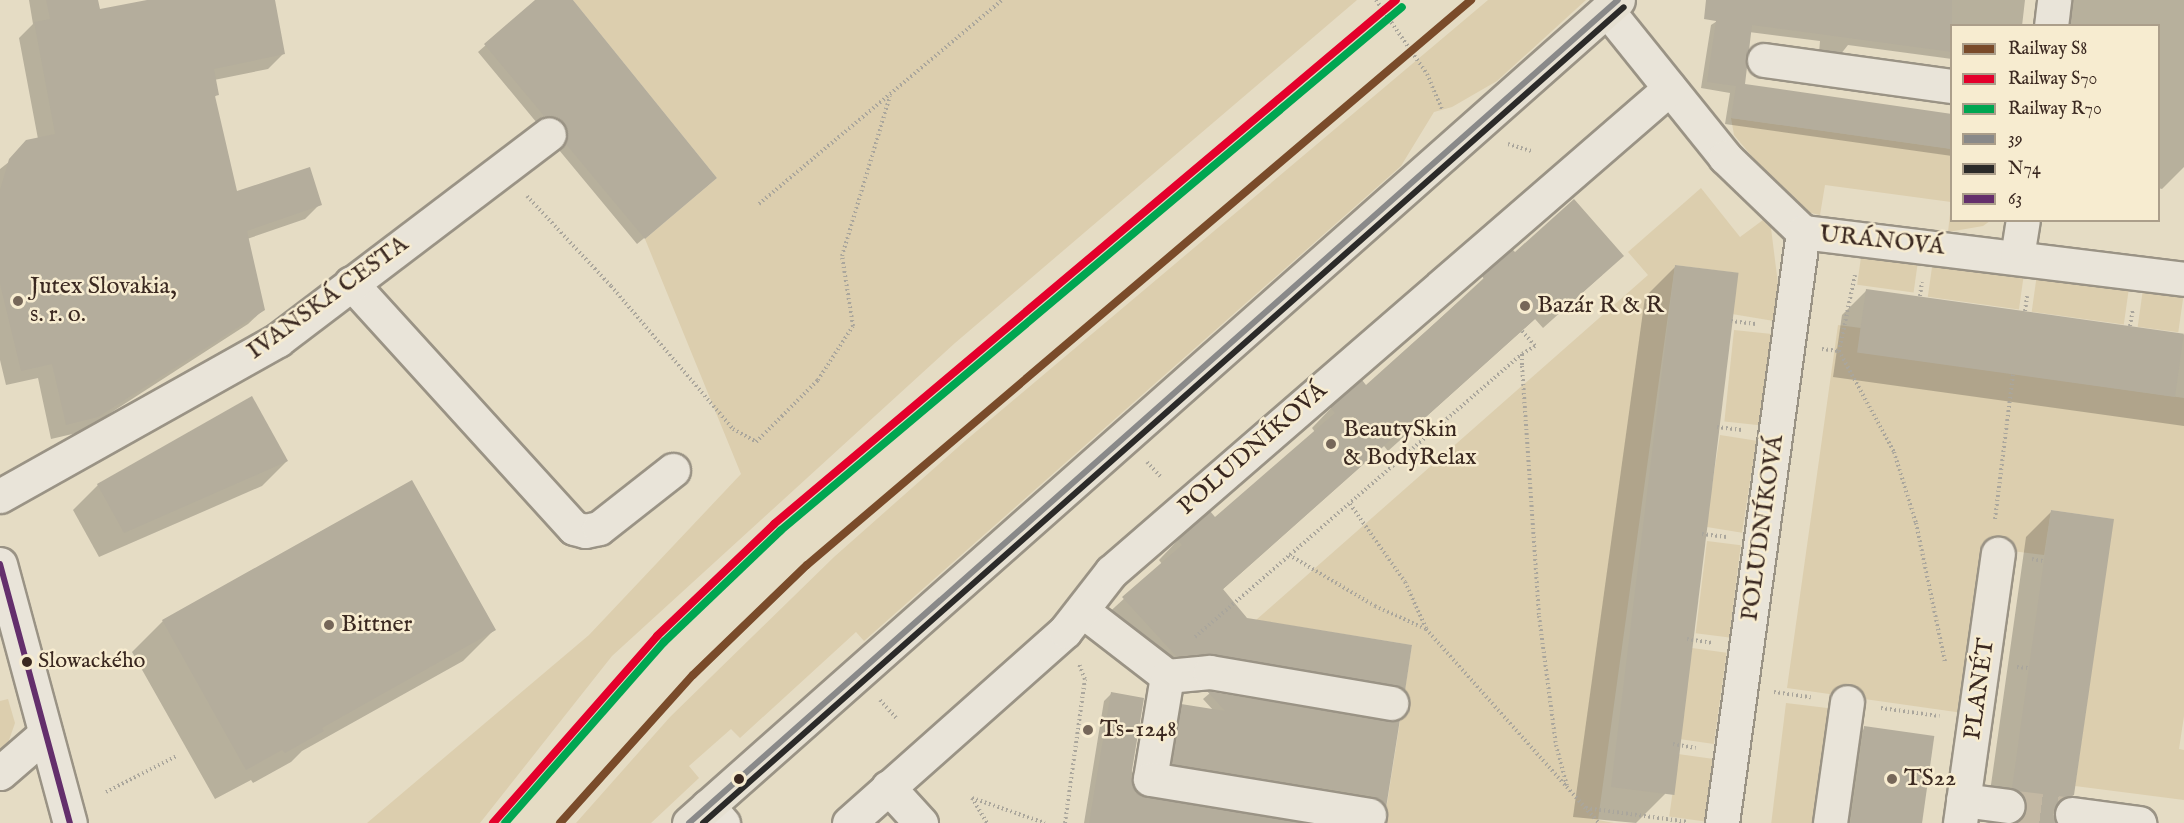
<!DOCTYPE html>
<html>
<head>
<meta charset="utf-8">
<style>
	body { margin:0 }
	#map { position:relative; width:2184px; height:823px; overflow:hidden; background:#e5dcc4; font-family:"IM FELL English",serif }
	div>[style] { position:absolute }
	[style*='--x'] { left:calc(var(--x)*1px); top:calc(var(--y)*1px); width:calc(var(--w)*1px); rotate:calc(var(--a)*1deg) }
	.green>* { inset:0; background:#dcceae; transform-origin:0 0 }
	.shadow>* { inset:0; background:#0003 }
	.building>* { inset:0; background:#b4ad9c; transform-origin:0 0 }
	.minor-tunnel>* { height:33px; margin-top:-16.5px; transform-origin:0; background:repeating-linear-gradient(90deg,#c3b8a3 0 33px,transparent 0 49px) }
	.path>* { height:4px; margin-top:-2px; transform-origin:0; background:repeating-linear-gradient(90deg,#aaa69c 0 1.5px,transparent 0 4.5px) }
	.roads { filter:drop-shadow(2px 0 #9a9385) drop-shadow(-2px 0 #9a9385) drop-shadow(0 2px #9a9385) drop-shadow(0 -2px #9a9385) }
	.minor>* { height:33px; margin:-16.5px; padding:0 16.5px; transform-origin:16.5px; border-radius:16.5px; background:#e9e4d9 }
	.major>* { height:33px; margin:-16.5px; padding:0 16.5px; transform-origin:16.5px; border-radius:16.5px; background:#e6e0d2 }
	.bus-1>* { height:6px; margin:-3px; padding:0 3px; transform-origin:3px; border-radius:3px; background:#898989 }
	.bus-2>* { height:6px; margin:-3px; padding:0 3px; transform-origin:3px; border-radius:3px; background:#2b2a29 }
	.bus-3>* { height:6px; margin:-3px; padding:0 3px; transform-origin:3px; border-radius:3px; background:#642f6c }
	.rail-1>* { height:8px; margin:-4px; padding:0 4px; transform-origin:4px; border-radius:4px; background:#7a4b2a }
	.rail-2>* { height:8px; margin:-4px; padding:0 4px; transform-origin:4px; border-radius:4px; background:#e4002b }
	.rail-3>* { height:8px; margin:-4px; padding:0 4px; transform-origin:4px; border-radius:4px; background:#00a651 }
	.dots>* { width:16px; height:16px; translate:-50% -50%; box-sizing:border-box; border:3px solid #f7ecd0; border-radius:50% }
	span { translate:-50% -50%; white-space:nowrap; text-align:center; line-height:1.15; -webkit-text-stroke:5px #f7ecd0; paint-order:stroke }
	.bus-label { font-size:22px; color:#3a2820 }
	.left { translate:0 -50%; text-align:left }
	.street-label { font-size:24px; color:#3a2820 }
	.poi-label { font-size:24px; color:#3a2820 }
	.legend { position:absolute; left:1950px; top:24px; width:210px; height:198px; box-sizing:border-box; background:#f7ecd0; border:2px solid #ab9e8a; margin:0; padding:8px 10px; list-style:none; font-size:18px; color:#3a2820 }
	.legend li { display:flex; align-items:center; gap:12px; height:30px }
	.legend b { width:30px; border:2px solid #ab9e8a }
</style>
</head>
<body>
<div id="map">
	<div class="green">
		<div style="clip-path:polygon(573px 0,1357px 0,955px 343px,612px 656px,480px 823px,367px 823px,589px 635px,741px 474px,645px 239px,717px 178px)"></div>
		<div style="clip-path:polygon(1488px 0,1586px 0,1497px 81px,1452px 107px,1434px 112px,1401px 166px,864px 641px,856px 632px,740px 738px,731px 729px,689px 766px,699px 778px,651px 823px,576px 823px,670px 717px,834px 557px,965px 441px)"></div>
		<div style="clip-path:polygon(1731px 118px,1951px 149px,1951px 202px,1825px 185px,1820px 215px,1797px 210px,1734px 135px)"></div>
		<div style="clip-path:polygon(1701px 188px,1740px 237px,1763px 220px,1771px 228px,1778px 284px,1774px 321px,1732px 314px,1738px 273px,1675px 265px,1598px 820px,1614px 823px,1384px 823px,1412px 645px,1256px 620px,1648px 275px,1628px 252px)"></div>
		<div style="clip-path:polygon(1951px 205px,1952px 220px,1990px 221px,1983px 226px,1948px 232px)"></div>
		<div style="left:1862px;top:250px;width:57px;height:35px;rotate:8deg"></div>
		<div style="left:1933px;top:260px;width:92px;height:37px;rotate:8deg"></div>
		<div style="left:2037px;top:274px;width:93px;height:38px;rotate:8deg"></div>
		<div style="left:2143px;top:289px;width:41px;height:38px;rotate:8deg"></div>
		<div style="clip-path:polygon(1838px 325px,1861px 328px,1858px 352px,2184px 398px,2184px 716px,2179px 749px,2184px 750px,2184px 800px,2075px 786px,2113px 519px,2051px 510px,2044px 555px,2004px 550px,2005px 544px,1987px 542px,1963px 713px,1787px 688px)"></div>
		<div style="left:1734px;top:330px;width:38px;height:92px;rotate:6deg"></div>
		<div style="left:1720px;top:435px;width:37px;height:93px;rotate:9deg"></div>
		<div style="left:1707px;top:541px;width:34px;height:93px;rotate:7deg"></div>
		<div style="left:1692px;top:648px;width:35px;height:92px;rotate:8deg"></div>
		<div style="clip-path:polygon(8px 699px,15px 723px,7px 746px,0 753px,0 701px)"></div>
		<div style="left:1786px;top:703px;width:54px;height:121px;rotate:7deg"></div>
		<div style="left:1678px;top:754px;width:36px;height:63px;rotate:8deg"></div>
	</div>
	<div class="shadow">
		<div style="clip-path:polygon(29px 0,96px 0,98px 11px,155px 0,273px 0,283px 54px,268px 69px,214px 80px,217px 94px,214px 98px,236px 193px,320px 204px,305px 219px,247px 239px,264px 309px,248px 324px,81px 432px,51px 439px,38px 378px,6px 385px,0 360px,0 169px,38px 139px,19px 38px,33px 24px)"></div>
		<div style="clip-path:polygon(537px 0,571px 0,708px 185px,637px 244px,559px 150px,561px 140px,537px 123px,478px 52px)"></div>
		<div style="clip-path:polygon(1750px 0,2025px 0,2022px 26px,1952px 26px,1952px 59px,1848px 45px,1840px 55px,1819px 53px,1820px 41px,1749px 32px,1743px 86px,1952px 116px,1952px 156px,1725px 124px,1730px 93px,1701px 88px,1711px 25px)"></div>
		<div style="clip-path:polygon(2063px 0,2184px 0,2184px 167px,2162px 189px,2158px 188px,2158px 26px,2061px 26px)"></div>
		<div style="clip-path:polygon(1512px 252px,1602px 275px,1543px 328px,1535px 319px,1388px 451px,1384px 446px,1222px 590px,1247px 619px,1411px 646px,1403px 690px,1384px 710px,1192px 673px,1104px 617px,1162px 564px,1159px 560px,1178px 540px,1214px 519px,1315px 432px,1312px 428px,1331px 408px,1366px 387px)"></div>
		<div style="clip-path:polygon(1676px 266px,1665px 794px,1636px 823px,1573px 817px,1645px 297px)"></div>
		<div style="clip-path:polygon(1867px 290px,2184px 335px,2184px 426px,1833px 377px,1842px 315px)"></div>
		<div style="clip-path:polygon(287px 461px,262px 486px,99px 557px,73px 510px,98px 485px)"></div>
		<div style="clip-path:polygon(2051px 512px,2073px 795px,2053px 815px,2054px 823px,2000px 823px,1987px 813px,2026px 537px)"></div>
		<div style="clip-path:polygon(163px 621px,494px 630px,463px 661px,302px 751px,291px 762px,253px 783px,251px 780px,215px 799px,132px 652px)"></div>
		<div style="clip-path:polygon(1210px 693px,1388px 723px,1398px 721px,1385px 807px,1378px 814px,1165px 770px,1175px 712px,1182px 705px,1213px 710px,1203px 699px)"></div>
		<div style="clip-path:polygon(1111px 694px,1138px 795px,1297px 823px,1084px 823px,1104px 701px)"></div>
		<div style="clip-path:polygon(1865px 728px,1920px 823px,1834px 823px,1845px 748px)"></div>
	</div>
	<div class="building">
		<div style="clip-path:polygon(46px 0,98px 0,100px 9px,147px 0,275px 0,285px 54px,214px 69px,219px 95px,215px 96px,237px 191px,310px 167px,322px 205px,247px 231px,265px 310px,98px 417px,66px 425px,52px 364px,21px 371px,0 284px,0 190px,9px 159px,26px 140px,55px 134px,34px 22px,50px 19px)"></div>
		<div style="clip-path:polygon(535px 0,573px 0,717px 178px,645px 239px,565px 143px,568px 132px,564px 122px,556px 117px,544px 116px,484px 44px)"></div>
		<div style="clip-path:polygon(1706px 0,1952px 0,1952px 52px,1752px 25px,1745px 84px,1952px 114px,1952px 149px,1731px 118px,1736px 86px,1707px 82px,1716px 21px,1704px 19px)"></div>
		<div style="clip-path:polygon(1574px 199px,1624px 256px,1564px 309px,1556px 300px,1409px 432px,1405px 427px,1223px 589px,1247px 618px,1412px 645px,1405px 691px,1394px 685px,1213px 654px,1176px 656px,1122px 597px,1182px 545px,1177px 539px,1210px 511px,1215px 517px,1335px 413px,1330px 407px,1362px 380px,1366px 385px,1484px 279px,1482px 276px,1512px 249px,1515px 252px)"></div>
		<div style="left:1675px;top:265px;width:64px;height:526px;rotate:7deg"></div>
		<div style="left:1866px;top:289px;width:321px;height:64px;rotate:8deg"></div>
		<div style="clip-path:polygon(252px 396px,288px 461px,124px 533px,97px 484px)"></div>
		<div style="clip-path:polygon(412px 480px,496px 630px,322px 728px,324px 731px,285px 753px,282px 750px,246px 770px,162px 620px)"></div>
		<div style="clip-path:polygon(2051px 510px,2114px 519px,2074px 795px,2057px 803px,2053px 812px,2056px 823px,2016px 823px,2027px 808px,2025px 798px,2012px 788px)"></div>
		<div style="clip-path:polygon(1207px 691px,1388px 721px,1400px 719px,1386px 808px,1372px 796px,1172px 764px,1181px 704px,1225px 711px)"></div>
		<div style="clip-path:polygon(1111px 692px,1144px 698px,1131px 776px,1139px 794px,1302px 823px,1089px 823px)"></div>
		<div style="left:1864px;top:726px;width:71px;height:98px;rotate:8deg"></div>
	</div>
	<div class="minor-tunnel">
		<div style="--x:2008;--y:806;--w:64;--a:7.1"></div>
	</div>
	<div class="path">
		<div style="--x:1376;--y:0;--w:90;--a:55.4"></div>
		<div style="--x:1427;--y:74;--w:38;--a:67"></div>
		<div style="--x:1508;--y:144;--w:24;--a:17"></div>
		<div style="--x:527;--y:196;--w:123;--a:47"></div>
		<div style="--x:611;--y:286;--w:188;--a:49.5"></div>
		<div style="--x:733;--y:429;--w:26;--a:29"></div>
		<div style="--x:756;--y:442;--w:88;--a:-45"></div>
		<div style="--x:818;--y:380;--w:64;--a:-57.1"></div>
		<div style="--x:853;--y:326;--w:71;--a:-98.9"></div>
		<div style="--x:842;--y:256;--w:167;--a:-73.3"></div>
		<div style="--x:759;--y:204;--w:317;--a:-40"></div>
		<div style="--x:1855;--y:275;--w:78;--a:101.9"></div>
		<div style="--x:1839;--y:351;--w:115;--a:61.4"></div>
		<div style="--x:1894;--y:452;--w:74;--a:72.8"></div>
		<div style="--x:1916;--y:523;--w:142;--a:78.2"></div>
		<div style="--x:1920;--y:296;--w:14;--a:-82"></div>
		<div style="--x:2025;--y:311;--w:15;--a:-82"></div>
		<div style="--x:1731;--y:321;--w:25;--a:7"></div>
		<div style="--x:2130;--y:326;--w:17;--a:-80"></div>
		<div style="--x:1522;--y:331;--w:20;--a:49"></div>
		<div style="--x:1535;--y:346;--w:15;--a:148"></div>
		<div style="--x:1522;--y:354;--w:12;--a:90"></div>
		<div style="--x:1522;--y:366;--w:251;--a:86.1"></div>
		<div style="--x:1539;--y:616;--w:130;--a:82.5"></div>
		<div style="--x:1556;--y:745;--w:42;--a:75"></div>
		<div style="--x:1822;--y:349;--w:17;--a:7"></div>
		<div style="--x:1717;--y:427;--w:25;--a:7"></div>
		<div style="--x:1147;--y:462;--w:21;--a:47"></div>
		<div style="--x:1350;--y:504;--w:95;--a:54.8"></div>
		<div style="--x:1405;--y:582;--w:51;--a:65.5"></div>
		<div style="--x:1995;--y:519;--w:146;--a:-82.9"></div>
		<div style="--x:1702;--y:534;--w:25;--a:7"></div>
		<div style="--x:1289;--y:555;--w:100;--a:30.7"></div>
		<div style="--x:1375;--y:606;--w:56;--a:24.3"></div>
		<div style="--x:1426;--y:629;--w:260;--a:48.3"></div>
		<div style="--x:2032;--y:559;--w:11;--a:10"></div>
		<div style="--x:1195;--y:637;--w:432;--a:-40.9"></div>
		<div style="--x:1687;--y:639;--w:26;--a:9"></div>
		<div style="--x:2017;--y:667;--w:11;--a:5"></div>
		<div style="--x:1774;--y:692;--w:37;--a:8"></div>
		<div style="--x:880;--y:700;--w:24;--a:48"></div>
		<div style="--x:1881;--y:708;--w:59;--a:7.9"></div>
		<div style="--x:1673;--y:744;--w:23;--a:10"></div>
		<div style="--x:106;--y:792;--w:80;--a:-26.9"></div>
		<div style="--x:972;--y:798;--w:77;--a:18.9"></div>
		<div style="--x:972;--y:798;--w:29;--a:59"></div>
		<div style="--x:1586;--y:808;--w:103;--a:7.8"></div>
		<div style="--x:1065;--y:823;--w:145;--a:-82.1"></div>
		<div style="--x:1085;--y:679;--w:16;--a:-112"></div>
	</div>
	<div class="roads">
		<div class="minor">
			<div style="--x:1607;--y:10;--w:189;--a:51.2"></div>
			<div style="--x:1725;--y:157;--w:108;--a:43.9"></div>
			<div style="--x:1803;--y:232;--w:384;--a:7"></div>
			<div style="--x:2051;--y:26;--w:26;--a:-83"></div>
			<div style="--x:1764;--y:60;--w:190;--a:7.9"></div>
			<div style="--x:2017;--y:257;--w:37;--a:-81"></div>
			<div style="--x:351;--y:283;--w:331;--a:47.7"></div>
			<div style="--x:574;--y:528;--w:11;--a:15"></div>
			<div style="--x:585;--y:531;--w:14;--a:-12"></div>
			<div style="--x:599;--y:528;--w:94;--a:-38.1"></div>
			<div style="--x:0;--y:496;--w:319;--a:-29.3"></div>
			<div style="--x:278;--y:340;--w:340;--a:-37.2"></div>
			<div style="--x:0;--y:564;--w:268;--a:74.9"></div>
			<div style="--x:1084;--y:612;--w:105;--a:37.6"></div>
			<div style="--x:1167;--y:676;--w:104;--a:99.4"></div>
			<div style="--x:1150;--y:779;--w:222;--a:9.3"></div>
			<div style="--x:1167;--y:676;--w:43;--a:-5.3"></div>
			<div style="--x:1210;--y:672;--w:184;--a:9.7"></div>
			<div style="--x:0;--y:773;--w:60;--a:-40.9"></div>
			<div style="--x:888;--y:787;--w:49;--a:47.5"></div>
			<div style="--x:1963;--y:800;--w:45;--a:7.6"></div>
			<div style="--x:708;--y:806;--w:23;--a:49"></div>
			<div style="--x:2072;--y:814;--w:68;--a:7.7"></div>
			<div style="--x:849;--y:823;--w:289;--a:-41.6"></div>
			<div style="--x:1065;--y:631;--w:75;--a:-52.1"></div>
			<div style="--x:1111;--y:572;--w:739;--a:-40.89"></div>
			<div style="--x:1722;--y:823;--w:597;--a:-82.2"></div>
			<div style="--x:1830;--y:823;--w:122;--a:-82"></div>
			<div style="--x:1960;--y:823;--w:272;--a:-82"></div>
		</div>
		<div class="major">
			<div style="--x:689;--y:823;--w:1241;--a:-41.54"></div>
		</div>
	</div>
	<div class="bus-1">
		<div style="--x:689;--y:823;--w:1241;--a:-41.54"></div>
	</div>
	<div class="bus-2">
		<div style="--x:703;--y:823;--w:1230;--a:-41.54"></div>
	</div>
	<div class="bus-3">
		<div style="--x:0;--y:564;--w:268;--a:74.9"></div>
	</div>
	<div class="rail-1">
		<div style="--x:560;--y:823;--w:199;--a:-48.1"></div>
		<div style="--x:693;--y:675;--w:158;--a:-44"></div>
		<div style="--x:807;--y:565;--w:872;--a:-40.39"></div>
	</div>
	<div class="rail-2">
		<div style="--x:493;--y:823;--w:249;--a:-48.7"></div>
		<div style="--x:657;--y:636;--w:162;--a:-43.7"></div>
		<div style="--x:774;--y:524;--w:813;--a:-40.11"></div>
	</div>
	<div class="rail-3">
		<div style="--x:505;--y:823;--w:241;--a:-48.7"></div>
		<div style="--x:664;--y:642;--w:161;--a:-43.7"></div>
		<div style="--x:780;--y:531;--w:813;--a:-40.11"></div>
	</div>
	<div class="dots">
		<div style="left:18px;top:301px;background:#766759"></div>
		<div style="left:1525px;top:306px;background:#766759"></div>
		<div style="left:1331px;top:444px;background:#766759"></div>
		<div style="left:329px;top:625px;background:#766759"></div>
		<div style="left:27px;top:662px;background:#3a2820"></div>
		<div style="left:1088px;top:730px;background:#766759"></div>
		<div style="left:739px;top:779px;background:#3a2820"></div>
		<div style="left:1892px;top:779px;background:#766759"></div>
	</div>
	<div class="bus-label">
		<span class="left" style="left:38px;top:662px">Slowackého</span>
	</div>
	<div class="street-label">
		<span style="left:1882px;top:241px;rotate:6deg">URÁNOVÁ</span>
		<span style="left:328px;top:298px;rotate:-36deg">IVANSKÁ CESTA</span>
		<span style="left:1253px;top:449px;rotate:-41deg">POLUDNÍKOVÁ</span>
		<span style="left:1763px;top:528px;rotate:-82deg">POLUDNÍKOVÁ</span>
		<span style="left:1980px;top:689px;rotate:-82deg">PLANÉT</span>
	</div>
	<div class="poi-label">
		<span class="left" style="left:30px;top:301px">Jutex Slovakia,<br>s. r. o.</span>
		<span class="left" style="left:1537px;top:306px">Bazár R &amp; R</span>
		<span class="left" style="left:1343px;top:444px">BeautySkin<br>&amp; BodyRelax</span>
		<span class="left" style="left:341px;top:625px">Bittner</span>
		<span class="left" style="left:1100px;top:730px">Ts-1248</span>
		<span class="left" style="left:1904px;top:779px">TS22</span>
	</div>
	<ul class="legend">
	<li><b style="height:8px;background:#7a4b2a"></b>Railway S8</li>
	<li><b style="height:8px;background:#e4002b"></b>Railway S70</li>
	<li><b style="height:8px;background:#00a651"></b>Railway R70</li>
	<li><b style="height:8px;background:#898989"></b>39</li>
	<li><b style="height:8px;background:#2b2a29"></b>N74</li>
	<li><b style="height:8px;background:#642f6c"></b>63</li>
	</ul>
</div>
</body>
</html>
